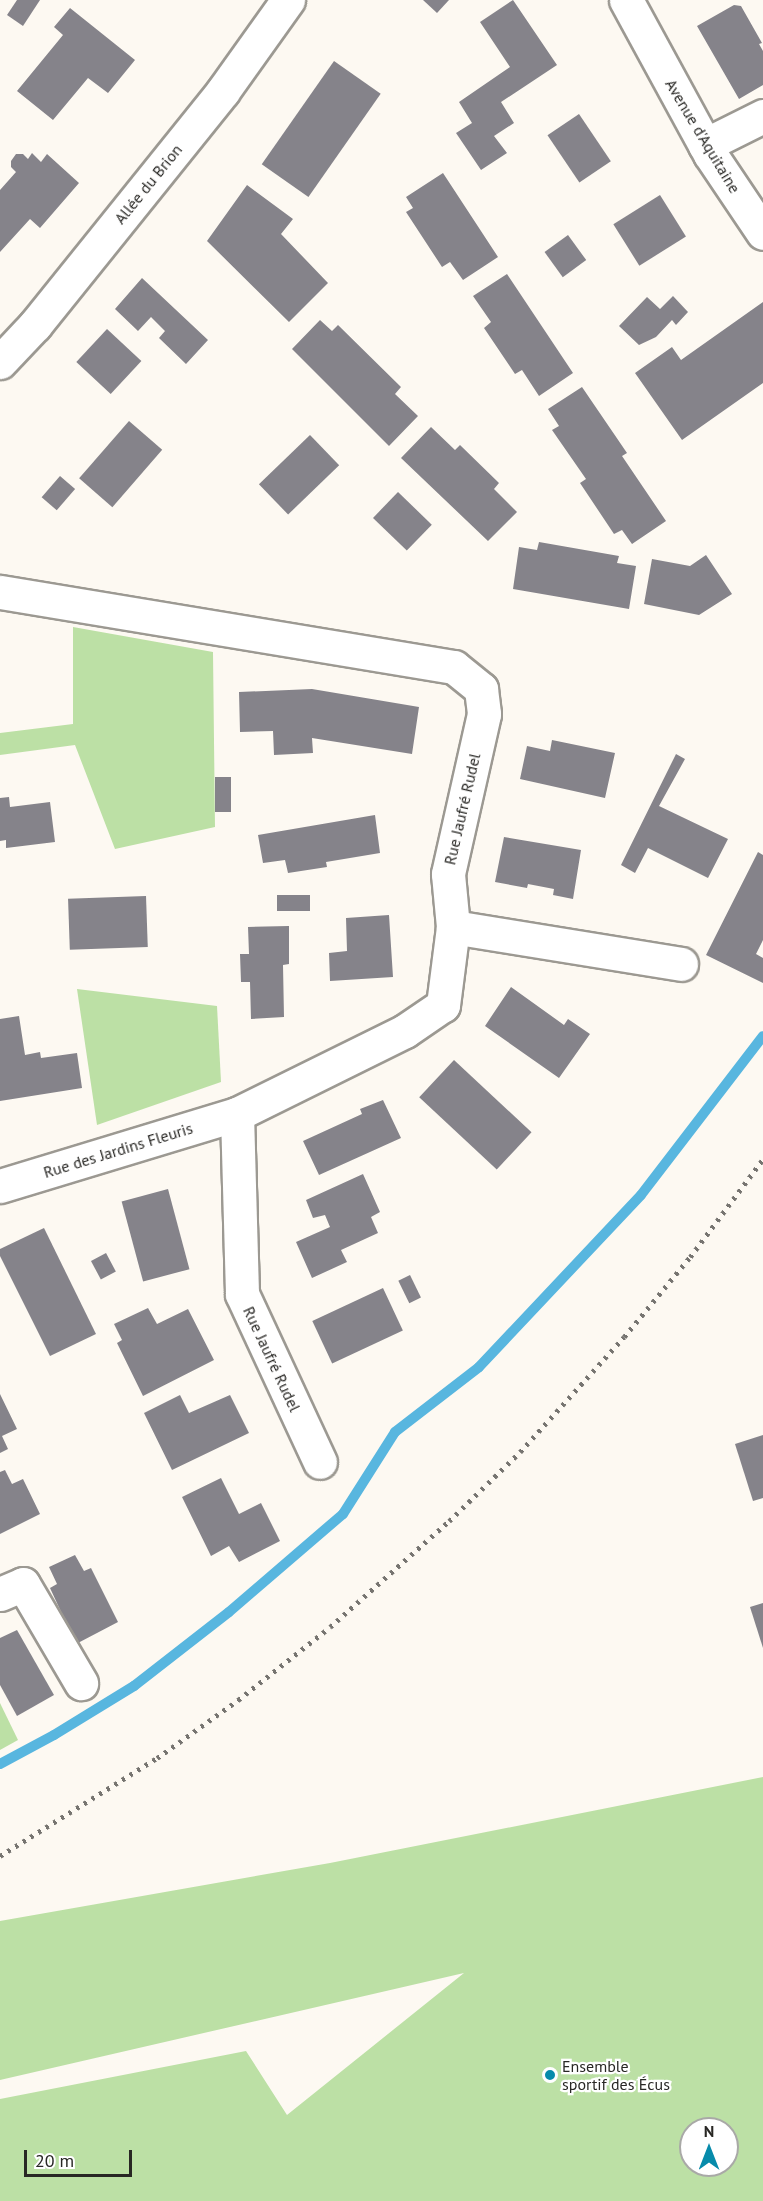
<!DOCTYPE html>
<html>
<head>
<meta charset="utf-8">
<style>
	body { margin:0 }
	#map { position:relative; width:763px; height:2201px; overflow:hidden; background:#fdf9f2; font-family:"PT Sans",sans-serif }
	div>[style] { position:absolute }
	[style*='--x'] { left:calc(var(--x)*1px); top:calc(var(--y)*1px); width:calc(var(--w)*1px); rotate:calc(var(--a)*1deg) }
	.green>* { inset:0; background:#bce0a5 }
	.stream>* { height:10px; margin:-5px; padding:0 5px; transform-origin:5px; border-radius:5px; background:#58b6df }
	.building>* { inset:0; background:#85838a; transform-origin:0 0 }
	.roads { filter:drop-shadow(2px 0 #9c9992) drop-shadow(-2px 0 #9c9992) drop-shadow(0 2px #9c9992) drop-shadow(0 -2px #9c9992) }
	.minor>* { height:33px; margin:-16.5px; padding:0 16.5px; transform-origin:16.5px; border-radius:16.5px; background:#fff }
	.rail>* { height:4.5px; margin-top:-2.25px; transform-origin:0; background:repeating-linear-gradient(90deg,#767470 0 3px,transparent 0 9px) }
	.dots>* { width:16px; height:16px; translate:-50% -50%; box-sizing:border-box; border:3px solid #fff; border-radius:50% }
	span { translate:-50% -50%; white-space:nowrap; text-align:center; line-height:1.15; -webkit-text-stroke:4.5px #fff; paint-order:stroke }
	.street-label { font-size:16px; color:#282724 }
	.poi-label { font-size:16px; color:#282724 }
	.left { translate:0 -50%; text-align:left }
	.north { position:absolute; left:679px; top:2117px; width:60px; height:60px; box-sizing:border-box; background:#fff; border:2px solid #a9a9a7; border-radius:50%; rotate:0deg; font-size:16px; font-weight:700; line-height:24px; text-align:center; color:#282724 }
	.north::after { content:''; display:block; margin:auto; width:21px; height:27px; background:#078bab; clip-path:polygon(50% 0,100% 100%,50% 72%,0 100%) }
	.scale { position:absolute; left:24px; top:2150px; width:108px; height:27px; box-sizing:border-box; border:3px solid #282724; border-top:0; padding-left:8px; font-size:18px; line-height:21px; white-space:nowrap; color:#282724; -webkit-text-stroke:4px #fff; paint-order:stroke }
</style>
</head>
<body>
<div id="map">
	<div class="green">
		<div style="clip-path:polygon(73px 627px,213px 652px,215px 827px,115px 849px,75px 745px,0 755px,0 733px,73px 724px)"></div>
		<div style="clip-path:polygon(77px 989px,217px 1006px,221px 1082px,97px 1125px)"></div>
		<div style="clip-path:polygon(0 1703px,18px 1740px,0 1750px)"></div>
		<div style="clip-path:polygon(evenodd,763px 1777px,763px 2201px,0 2201px,0 2099px,246px 2051px,287px 2115px,464px 1973px,0 2080px,0 1921px,330px 1863px,763px 1777px,691px 2129px,727px 2129px,727px 2165px,691px 2165px,691px 2129px)"></div>
	</div>
	<div class="stream">
		<div style="--x:0;--y:1764;--w:61;--a:-28.2"></div>
		<div style="--x:54;--y:1735;--w:94;--a:-31.5"></div>
		<div style="--x:134;--y:1686;--w:120;--a:-37.9"></div>
		<div style="--x:229;--y:1612;--w:150;--a:-40.7"></div>
		<div style="--x:343;--y:1514;--w:97;--a:-57.6"></div>
		<div style="--x:395;--y:1432;--w:106;--a:-37.7"></div>
		<div style="--x:479;--y:1367;--w:236;--a:-46.7"></div>
		<div style="--x:641;--y:1195;--w:200;--a:-52.5"></div>
	</div>
	<div class="building">
		<div style="clip-path:polygon(17px 0,40px 0,23px 26px,7px 15px)"></div>
		<div style="clip-path:polygon(423px 0,449px 0,437px 13px)"></div>
		<div style="clip-path:polygon(513px 0,557px 65px,501px 102px,514px 123px,494px 136px,507px 153px,481px 170px,456px 133px,472px 123px,459px 102px,510px 67px,480px 22px)"></div>
		<div style="clip-path:polygon(734px 5px,741px 6px,762px 43px,759px 44px,763px 51px,763px 85px,739px 99px,697px 26px)"></div>
		<div style="clip-path:polygon(70px 8px,135px 60px,108px 93px,88px 78px,53px 120px,17px 91px,63px 35px,54px 27px)"></div>
		<div style="left:334px;top:61px;width:57px;height:126px;rotate:35deg"></div>
		<div style="left:579px;top:114px;width:57px;height:38px;rotate:56deg"></div>
		<div style="clip-path:polygon(32px 153px,41px 162px,47px 154px,79px 183px,40px 228px,30px 219px,0 252px,0 190px,16px 172px,11px 167px,11px 161px,16px 154px,23px 154px,28px 159px)"></div>
		<div style="clip-path:polygon(443px 173px,498px 257px,463px 280px,450px 262px,442px 267px,406px 212px,413px 208px,406px 197px)"></div>
		<div style="clip-path:polygon(247px 185px,293px 219px,281px 234px,328px 283px,289px 322px,207px 241px)"></div>
		<div style="left:660px;top:195px;width:49px;height:55px;rotate:58deg"></div>
		<div style="left:568px;top:235px;width:31px;height:29px;rotate:54deg"></div>
		<div style="clip-path:polygon(507px 274px,573px 373px,539px 396px,522px 370px,515px 374px,484px 328px,491px 322px,473px 296px)"></div>
		<div style="clip-path:polygon(142px 278px,208px 340px,186px 364px,159px 338px,165px 331px,151px 317px,138px 331px,115px 309px)"></div>
		<div style="clip-path:polygon(673px 296px,688px 312px,676px 325px,672px 320px,656px 337px,639px 345px,619px 326px,647px 297px,660px 309px)"></div>
		<div style="clip-path:polygon(763px 302px,763px 383px,682px 440px,635px 373px,672px 347px,681px 360px)"></div>
		<div style="clip-path:polygon(320px 320px,332px 331px,338px 325px,401px 387px,395px 394px,418px 416px,389px 446px,292px 349px)"></div>
		<div style="left:107px;top:329px;width:47px;height:45px;rotate:43deg"></div>
		<div style="clip-path:polygon(582px 387px,627px 453px,622px 456px,666px 521px,632px 544px,622px 530px,614px 534px,580px 483px,586px 479px,552px 430px,559px 426px,548px 409px)"></div>
		<div style="left:129px;top:421px;width:44px;height:76px;rotate:41deg"></div>
		<div style="clip-path:polygon(431px 427px,455px 450px,460px 445px,499px 483px,494px 489px,517px 512px,488px 541px,401px 458px)"></div>
		<div style="left:310px;top:435px;width:42px;height:71px;rotate:46deg"></div>
		<div style="left:60px;top:476px;width:20px;height:28px;rotate:41deg"></div>
		<div style="left:398px;top:492px;width:47px;height:36px;rotate:44deg"></div>
		<div style="clip-path:polygon(539px 542px,619px 556px,617px 563px,636px 566px,629px 609px,513px 589px,519px 547px,537px 550px)"></div>
		<div style="clip-path:polygon(706px 555px,732px 594px,699px 615px,644px 604px,652px 559px,690px 566px)"></div>
		<div style="clip-path:polygon(312px 689px,419px 707px,412px 754px,312px 738px,313px 753px,274px 755px,273px 731px,240px 732px,239px 692px)"></div>
		<div style="clip-path:polygon(552px 740px,615px 753px,605px 798px,520px 779px,527px 746px,550px 751px)"></div>
		<div style="clip-path:polygon(676px 754px,685px 759px,659px 806px,728px 839px,708px 878px,648px 848px,635px 873px,621px 865px)"></div>
		<div style="left:215px;top:777px;width:16px;height:35px"></div>
		<div style="clip-path:polygon(9px 797px,10px 807px,50px 802px,55px 842px,6px 848px,6px 840px,0 841px,0 798px)"></div>
		<div style="clip-path:polygon(375px 815px,380px 853px,326px 862px,327px 867px,288px 873px,285px 860px,263px 863px,258px 835px)"></div>
		<div style="clip-path:polygon(504px 837px,581px 850px,573px 899px,553px 895px,554px 889px,528px 884px,527px 888px,495px 882px)"></div>
		<div style="clip-path:polygon(758px 852px,763px 855px,763px 940px,756px 954px,763px 958px,763px 983px,706px 955px)"></div>
		<div style="left:310px;top:895px;width:16px;height:33px;rotate:90deg"></div>
		<div style="left:146px;top:896px;width:51px;height:78px;rotate:88deg"></div>
		<div style="clip-path:polygon(389px 915px,393px 977px,330px 981px,329px 953px,347px 951px,346px 918px)"></div>
		<div style="clip-path:polygon(289px 926px,289px 964px,283px 965px,284px 1017px,251px 1019px,250px 982px,241px 982px,240px 954px,249px 954px,248px 927px)"></div>
		<div style="clip-path:polygon(511px 987px,564px 1025px,568px 1019px,590px 1034px,559px 1078px,485px 1026px)"></div>
		<div style="clip-path:polygon(19px 1016px,25px 1055px,40px 1052px,41px 1058px,77px 1053px,82px 1088px,0 1101px,0 1019px)"></div>
		<div style="left:454px;top:1060px;width:106px;height:51px;rotate:43deg"></div>
		<div style="clip-path:polygon(383px 1100px,401px 1138px,319px 1175px,303px 1141px,362px 1114px,360px 1109px)"></div>
		<div style="clip-path:polygon(363px 1174px,380px 1212px,371px 1217px,378px 1233px,341px 1250px,347px 1262px,312px 1278px,296px 1242px,330px 1227px,325px 1215px,313px 1218px,306px 1200px)"></div>
		<div style="left:168px;top:1189px;width:83px;height:48px;rotate:75deg"></div>
		<div style="clip-path:polygon(44px 1228px,96px 1334px,50px 1356px,0 1256px,0 1249px)"></div>
		<div style="left:106px;top:1253px;width:21px;height:17px;rotate:62deg"></div>
		<div style="left:410px;top:1275px;width:25px;height:13px;rotate:64deg"></div>
		<div style="left:383px;top:1288px;width:47px;height:78px;rotate:65deg"></div>
		<div style="clip-path:polygon(148px 1308px,157px 1324px,188px 1309px,214px 1360px,143px 1396px,117px 1343px,122px 1340px,114px 1324px)"></div>
		<div style="clip-path:polygon(0 1394px,17px 1429px,2px 1436px,8px 1449px,0 1453px)"></div>
		<div style="clip-path:polygon(180px 1395px,189px 1413px,230px 1395px,249px 1433px,172px 1470px,144px 1413px)"></div>
		<div style="clip-path:polygon(763px 1435px,763px 1498px,753px 1501px,735px 1444px)"></div>
		<div style="clip-path:polygon(5px 1470px,12px 1484px,23px 1479px,40px 1514px,0 1534px,0 1472px)"></div>
		<div style="clip-path:polygon(221px 1478px,239px 1514px,261px 1503px,280px 1541px,239px 1562px,229px 1546px,211px 1556px,182px 1497px)"></div>
		<div style="clip-path:polygon(75px 1555px,84px 1571px,91px 1568px,118px 1622px,76px 1644px,50px 1588px,57px 1584px,49px 1567px)"></div>
		<div style="clip-path:polygon(763px 1603px,763px 1648px,750px 1607px)"></div>
		<div style="clip-path:polygon(17px 1630px,54px 1695px,17px 1716px,0 1685px,0 1638px)"></div>
	</div>
	<div class="roads">
		<div class="minor">
			<div style="--x:626;--y:0;--w:175;--a:61.4"></div>
			<div style="--x:710;--y:154;--w:95;--a:56.1"></div>
			<div style="--x:705;--y:145;--w:65;--a:-26.6"></div>
			<div style="--x:0;--y:362;--w:51;--a:-46.6"></div>
			<div style="--x:35;--y:325;--w:300;--a:-51.2"></div>
			<div style="--x:223;--y:91;--w:112;--a:-54.5"></div>
			<div style="--x:0;--y:592;--w:460;--a:9.4"></div>
			<div style="--x:454;--y:667;--w:35;--a:39"></div>
			<div style="--x:481;--y:689;--w:25;--a:83"></div>
			<div style="--x:484;--y:714;--w:164;--a:102.7"></div>
			<div style="--x:448;--y:874;--w:53;--a:84.6"></div>
			<div style="--x:453;--y:927;--w:79;--a:97.3"></div>
			<div style="--x:443;--y:1005;--w:46;--a:145.6"></div>
			<div style="--x:405;--y:1031;--w:187;--a:153.7"></div>
			<div style="--x:237;--y:1114;--w:180;--a:88.4"></div>
			<div style="--x:242;--y:1294;--w:185;--a:65.1"></div>
			<div style="--x:453;--y:927;--w:231;--a:9.2"></div>
			<div style="--x:0;--y:1186;--w:248;--a:-16.9"></div>
			<div style="--x:0;--y:1594;--w:25;--a:-23"></div>
			<div style="--x:23;--y:1584;--w:115;--a:59.6"></div>
		</div>
	</div>
	<div class="rail">
		<div style="--x:0;--y:1856;--w:185;--a:-32"></div>
		<div style="--x:157;--y:1758;--w:100;--a:-35.6"></div>
		<div style="--x:238;--y:1700;--w:117;--a:-38.4"></div>
		<div style="--x:330;--y:1627;--w:159;--a:-41.7"></div>
		<div style="--x:449;--y:1521;--w:99;--a:-44.2"></div>
		<div style="--x:520;--y:1452;--w:155;--a:-47.9"></div>
		<div style="--x:624;--y:1337;--w:104;--a:-50.5"></div>
		<div style="--x:690;--y:1257;--w:122;--a:-53.3"></div>
	</div>
	<div class="dots">
		<div style="left:550px;top:2075px;background:#078bab"></div>
	</div>
	<div class="street-label">
		<span style="left:703px;top:136px;rotate:59deg">Avenue d'Aquitaine</span>
		<span style="left:148px;top:184px;rotate:-51deg">Allée du Brion</span>
		<span style="left:462px;top:809px;rotate:-77deg">Rue Jaufré Rudel</span>
		<span style="left:118px;top:1150px;rotate:-17deg">Rue des Jardins Fleuris</span>
		<span style="left:272px;top:1359px;rotate:65deg">Rue Jaufré Rudel</span>
	</div>
	<div class="poi-label">
		<span class="left" style="left:562px;top:2075px">Ensemble<br>sportif des Écus</span>
	</div>
	<div class="north">N</div>
	<div class="scale">20 m</div>
</div>
</body>
</html>
